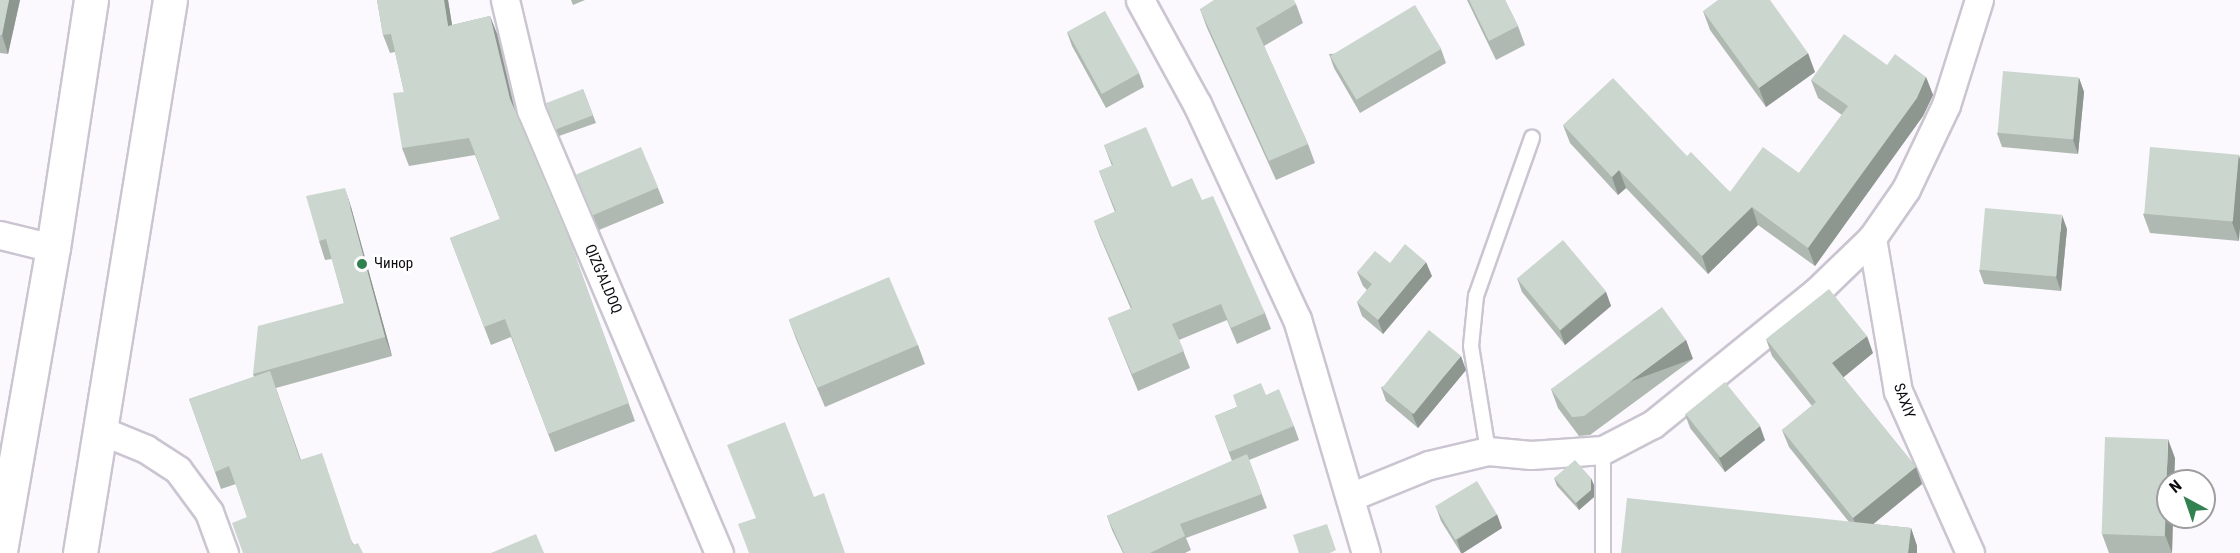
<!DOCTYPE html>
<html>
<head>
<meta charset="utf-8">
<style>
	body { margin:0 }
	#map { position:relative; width:2240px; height:553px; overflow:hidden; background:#fbf9fe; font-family:"Roboto Condensed",sans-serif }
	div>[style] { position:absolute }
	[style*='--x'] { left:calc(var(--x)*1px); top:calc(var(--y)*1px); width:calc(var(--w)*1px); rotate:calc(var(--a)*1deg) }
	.roads { filter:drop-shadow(2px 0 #cbc5d2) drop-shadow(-2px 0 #cbc5d2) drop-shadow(0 2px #cbc5d2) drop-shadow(0 -2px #cbc5d2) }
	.lane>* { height:14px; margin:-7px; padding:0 7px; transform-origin:7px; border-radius:7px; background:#fff }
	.street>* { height:27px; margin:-13.5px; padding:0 13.5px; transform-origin:13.5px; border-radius:13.5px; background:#fff }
	.highway>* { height:33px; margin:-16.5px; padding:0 16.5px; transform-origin:16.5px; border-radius:16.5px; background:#fff }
	.wall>* { inset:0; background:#afb9b1 }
	.shaded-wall>* { inset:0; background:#8e9690; transform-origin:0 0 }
	.building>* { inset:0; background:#cbd7ce; transform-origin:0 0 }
	.dots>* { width:16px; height:16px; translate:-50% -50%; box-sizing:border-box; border:3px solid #fff; border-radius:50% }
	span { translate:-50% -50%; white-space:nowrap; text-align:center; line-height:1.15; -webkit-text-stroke:4.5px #fff; paint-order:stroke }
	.poi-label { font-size:15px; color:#0d0b10 }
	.left { translate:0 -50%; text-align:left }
	.street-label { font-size:15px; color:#0d0b10 }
	.north { position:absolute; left:2156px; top:469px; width:60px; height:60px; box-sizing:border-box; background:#fff; border:2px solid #9e9d9f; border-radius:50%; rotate:320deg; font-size:16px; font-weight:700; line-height:24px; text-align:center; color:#0d0b10 }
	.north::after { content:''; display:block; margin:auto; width:21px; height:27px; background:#318151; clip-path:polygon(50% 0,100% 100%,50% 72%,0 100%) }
</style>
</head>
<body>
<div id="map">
	<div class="roads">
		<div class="lane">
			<div style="--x:1603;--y:450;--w:103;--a:90"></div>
			<div style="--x:1488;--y:451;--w:106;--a:-99.2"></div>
			<div style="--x:1471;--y:346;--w:50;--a:-84.3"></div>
			<div style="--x:1476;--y:296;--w:168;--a:-70.5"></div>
		</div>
		<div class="street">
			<div style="--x:505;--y:0;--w:113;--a:76.7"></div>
			<div style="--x:531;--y:110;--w:481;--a:67"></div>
			<div style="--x:1140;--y:0;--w:119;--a:61.3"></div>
			<div style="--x:1197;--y:104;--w:237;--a:65.1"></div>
			<div style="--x:1297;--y:319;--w:244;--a:73.6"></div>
			<div style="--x:0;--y:235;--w:55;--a:13.8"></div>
			<div style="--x:1872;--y:238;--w:155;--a:80.4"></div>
			<div style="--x:1898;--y:391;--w:177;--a:66"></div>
			<div style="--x:100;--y:430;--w:50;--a:22.4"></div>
			<div style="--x:146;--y:449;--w:38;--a:33"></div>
			<div style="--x:178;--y:470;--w:52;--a:53.6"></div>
			<div style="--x:209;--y:512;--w:44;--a:69.9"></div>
			<div style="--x:1350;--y:497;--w:85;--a:-22.1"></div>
			<div style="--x:1429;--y:465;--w:61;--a:-13.3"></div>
			<div style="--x:1488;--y:451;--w:43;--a:5.3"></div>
			<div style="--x:1531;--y:455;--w:72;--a:-4"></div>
			<div style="--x:1603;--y:450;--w:56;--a:-27.5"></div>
			<div style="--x:1653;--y:424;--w:208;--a:-39"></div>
			<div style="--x:1815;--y:293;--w:79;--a:-44"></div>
			<div style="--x:1872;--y:238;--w:60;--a:-55.2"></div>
			<div style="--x:1906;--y:189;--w:93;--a:-64.5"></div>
			<div style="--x:1946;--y:105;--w:110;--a:-72.6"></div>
		</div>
		<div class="highway">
			<div style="--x:0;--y:551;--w:308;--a:-80.1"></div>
			<div style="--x:53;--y:248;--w:251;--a:-81.3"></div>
			<div style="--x:80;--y:553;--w:560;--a:-80.76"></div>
		</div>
	</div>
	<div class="wall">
		<div style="clip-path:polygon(0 0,20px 0,8px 54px,0 53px)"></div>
		<div style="clip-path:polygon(377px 0,448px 0,452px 25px,490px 16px,497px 34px,515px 110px,564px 225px,635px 421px,555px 452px,511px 337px,491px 345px,450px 238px,500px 219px,475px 155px,409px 166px,402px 148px,404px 92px,395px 52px,390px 53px,383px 35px)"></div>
		<div style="clip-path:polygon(571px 0,585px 0,573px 5px)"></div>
		<div style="clip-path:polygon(1467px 0,1505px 0,1518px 26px,1525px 45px,1496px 60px)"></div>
		<div style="clip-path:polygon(1296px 4px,1303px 23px,1264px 46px,1308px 144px,1315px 163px,1276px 180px,1207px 28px,1200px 9px)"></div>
		<div style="clip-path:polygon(1703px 11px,1815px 72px,1766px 107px,1710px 30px)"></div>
		<div style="clip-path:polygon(1067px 32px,1139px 73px,1144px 87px,1106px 108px,1072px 46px)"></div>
		<div style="clip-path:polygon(1441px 49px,1446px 63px,1360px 113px,1334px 68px,1329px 54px)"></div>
		<div style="clip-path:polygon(1887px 65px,1926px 77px,1933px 95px,1923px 116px,1815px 266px,1758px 225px,1708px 274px,1626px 188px,1618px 195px,1570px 143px,1563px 125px,1687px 156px,1730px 192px,1799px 173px,1842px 115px,1818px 98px,1811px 80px)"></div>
		<div style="clip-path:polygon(2079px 78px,2084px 92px,2078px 154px,2002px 147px,1997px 133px)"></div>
		<div style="clip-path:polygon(583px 89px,596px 123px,559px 136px,548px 110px)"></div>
		<div style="clip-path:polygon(1104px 145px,1172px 187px,1202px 200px,1265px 313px,1271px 329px,1237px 344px,1227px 320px,1179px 340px,1190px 368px,1138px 391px,1108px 318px,1131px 309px,1100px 237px,1094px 221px,1115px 212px,1099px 171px,1112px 166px)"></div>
		<div style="clip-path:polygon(2239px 155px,2239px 241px,2150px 233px,2143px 214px)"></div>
		<div style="clip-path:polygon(576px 175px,658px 188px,664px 203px,599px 230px)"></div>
		<div style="clip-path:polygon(351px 207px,392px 356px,276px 388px,301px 460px,354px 545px,363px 553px,247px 517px,236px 484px,221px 489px,189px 399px,254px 377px,253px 374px,344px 303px,332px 259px,325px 260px,319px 241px)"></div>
		<div style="clip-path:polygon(2067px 229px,2061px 291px,1984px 284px,1979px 270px)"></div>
		<div style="clip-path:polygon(1390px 263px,1432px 276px,1383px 334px,1362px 316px,1357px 302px,1367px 290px,1363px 286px,1357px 272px)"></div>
		<div style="clip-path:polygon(1517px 278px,1606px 292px,1611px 306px,1565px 345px,1522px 292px)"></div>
		<div style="clip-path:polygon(789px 320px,918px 345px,925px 364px,825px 407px,796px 339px)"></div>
		<div style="clip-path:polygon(1766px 339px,1873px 353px,1843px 377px,1916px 467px,1922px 484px,1873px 524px,1911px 528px,1917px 546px,1917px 553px,1621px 553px,1849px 522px,1789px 447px,1782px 430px,1812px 406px,1772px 356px)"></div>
		<div style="clip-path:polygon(1686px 340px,1693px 359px,1590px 435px,1579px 436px,1558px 408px,1551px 389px)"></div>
		<div style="clip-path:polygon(1466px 370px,1418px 428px,1386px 401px,1381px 387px)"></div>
		<div style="clip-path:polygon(1266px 395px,1294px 426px,1299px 440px,1249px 460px,1267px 508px,1186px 538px,1191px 550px,1185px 553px,1123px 553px,1112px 530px,1107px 516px,1232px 461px,1215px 416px)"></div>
		<div style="clip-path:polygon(1685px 414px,1765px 440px,1725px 472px,1690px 428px)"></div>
		<div style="clip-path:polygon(2175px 458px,2174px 481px,2168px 481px,2168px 517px,2173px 517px,2172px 553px,2109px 553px,2102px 534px)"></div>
		<div style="clip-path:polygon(1554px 478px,1594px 485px,1594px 497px,1579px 510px,1557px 486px)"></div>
		<div style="clip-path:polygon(1436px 507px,1502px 528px,1463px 553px,1461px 553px,1441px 521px)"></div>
	</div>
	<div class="shaded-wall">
		<div style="clip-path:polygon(9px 0,20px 0,8px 54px,2px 35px)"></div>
		<div style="clip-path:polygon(444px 0,448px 0,455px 43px,448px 26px)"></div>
		<div style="clip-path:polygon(490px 16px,497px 34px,516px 116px,510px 99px)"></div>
		<div style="clip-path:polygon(1808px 53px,1815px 72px,1766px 107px,1759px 88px)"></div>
		<div style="clip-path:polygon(1926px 77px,1933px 95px,1923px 116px,1815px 266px,1808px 248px)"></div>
		<div style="clip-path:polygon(2079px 78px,2084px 92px,2078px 154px,2073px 140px)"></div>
		<div style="clip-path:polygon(2239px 155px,2240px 159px,2240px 228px,2239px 241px,2232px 222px)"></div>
		<div style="clip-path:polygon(1619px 170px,1626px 188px,1618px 195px,1612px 177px)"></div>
		<div style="clip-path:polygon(345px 188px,351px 207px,392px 356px,385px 337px)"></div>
		<div style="clip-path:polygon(1752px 207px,1758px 225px,1708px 274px,1702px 256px)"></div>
		<div style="clip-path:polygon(2062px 215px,2067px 229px,2061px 291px,2056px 277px)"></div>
		<div style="clip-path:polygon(1426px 262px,1432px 276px,1383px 334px,1378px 320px)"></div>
		<div style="clip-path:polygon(1606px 292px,1611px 306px,1565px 345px,1560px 331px)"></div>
		<div style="clip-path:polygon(1867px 336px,1873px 353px,1839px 381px,1832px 363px)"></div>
		<div style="left:1686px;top:340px;width:20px;height:127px;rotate:70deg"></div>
		<div style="clip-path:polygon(1461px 356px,1466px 370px,1418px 428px,1412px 414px)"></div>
		<div style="clip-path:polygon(1760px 426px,1765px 440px,1725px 472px,1719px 458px)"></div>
		<div style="clip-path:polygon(2168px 439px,2175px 458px,2174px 481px,2168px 481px,2168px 517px,2173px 517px,2172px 553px,2165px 535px)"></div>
		<div style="clip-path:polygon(1916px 467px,1922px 484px,1860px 535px,1853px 518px)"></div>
		<div style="clip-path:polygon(1591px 478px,1594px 485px,1594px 497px,1579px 510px,1576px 503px)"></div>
		<div style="clip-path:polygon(1497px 514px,1502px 528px,1463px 553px,1461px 553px,1457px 540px)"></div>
		<div style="clip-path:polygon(1911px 528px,1917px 546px,1917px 553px,1908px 553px)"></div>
	</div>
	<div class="building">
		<div style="clip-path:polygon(0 0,9px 0,2px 35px,0 35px)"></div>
		<div style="clip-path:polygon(377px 0,444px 0,448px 26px,490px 16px,510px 99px,564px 225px,629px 403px,548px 434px,505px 319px,484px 327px,450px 238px,500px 219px,469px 138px,402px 148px,393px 93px,404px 92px,391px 34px,383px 35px)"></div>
		<div style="clip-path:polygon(1214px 0,1294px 0,1296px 4px,1256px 28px,1308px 144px,1269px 161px,1200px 9px)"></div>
		<div style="clip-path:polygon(1469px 0,1505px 0,1518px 26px,1489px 41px)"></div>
		<div style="clip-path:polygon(1718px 0,1770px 0,1808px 53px,1759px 88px,1703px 11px)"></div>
		<div style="left:1415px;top:5px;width:51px;height:99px;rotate:59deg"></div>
		<div style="left:1105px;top:11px;width:71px;height:43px;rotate:61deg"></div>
		<div style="clip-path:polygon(1844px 34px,1887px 65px,1895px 54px,1926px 77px,1917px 98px,1808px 248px,1752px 207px,1702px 256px,1619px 170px,1612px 177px,1563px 125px,1613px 78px,1687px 156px,1691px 152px,1730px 192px,1763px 147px,1799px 173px,1848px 106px,1811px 80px)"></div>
		<div style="left:2003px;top:71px;width:76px;height:62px;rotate:5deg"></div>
		<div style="left:583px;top:89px;width:28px;height:40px;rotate:69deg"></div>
		<div style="clip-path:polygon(1146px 127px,1172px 187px,1192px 178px,1202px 200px,1213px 196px,1265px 313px,1231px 328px,1221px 304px,1172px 324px,1184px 351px,1132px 374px,1108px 318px,1132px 308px,1094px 221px,1116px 211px,1099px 171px,1113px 165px,1104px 145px)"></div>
		<div style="left:641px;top:147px;width:44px;height:71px;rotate:67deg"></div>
		<div style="left:2150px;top:147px;width:89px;height:67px;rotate:5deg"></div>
		<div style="clip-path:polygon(345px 188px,385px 337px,253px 374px,258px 326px,344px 303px,326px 239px,319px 241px,306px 196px)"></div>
		<div style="left:1985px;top:208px;width:77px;height:62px;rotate:5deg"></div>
		<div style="left:1563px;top:240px;width:67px;height:60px;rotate:50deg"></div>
		<div style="clip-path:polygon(1405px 244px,1426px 262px,1378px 320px,1357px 302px,1372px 284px,1357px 272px,1375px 251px,1390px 263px)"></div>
		<div style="left:889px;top:277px;width:74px;height:109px;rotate:67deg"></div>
		<div style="clip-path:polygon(1829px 289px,1867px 336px,1832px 363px,1916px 467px,1853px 518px,1782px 430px,1816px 402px,1766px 339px)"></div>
		<div style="clip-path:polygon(1662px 307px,1686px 340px,1584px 416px,1572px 417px,1551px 389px)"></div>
		<div style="left:1429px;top:330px;width:41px;height:75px;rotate:39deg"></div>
		<div style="clip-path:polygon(270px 371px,300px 460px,322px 453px,353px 545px,358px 543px,363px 553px,243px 553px,232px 523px,247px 517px,229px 466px,215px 472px,189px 399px)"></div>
		<div style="left:1725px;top:382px;width:56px;height:51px;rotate:51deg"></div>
		<div style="clip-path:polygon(1261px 383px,1266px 395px,1279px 389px,1294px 426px,1229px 452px,1215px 416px,1237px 407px,1233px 395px)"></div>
		<div style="clip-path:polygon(785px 422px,814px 497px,824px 493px,845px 553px,749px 553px,738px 524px,756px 518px,727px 445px)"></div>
		<div style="left:2105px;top:437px;width:63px;height:97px;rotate:2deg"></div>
		<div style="clip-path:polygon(1247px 454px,1262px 494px,1180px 524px,1185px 536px,1150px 553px,1124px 553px,1107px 516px)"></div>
		<div style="clip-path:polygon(1575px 460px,1591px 478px,1591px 490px,1576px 503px,1554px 478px)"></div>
		<div style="left:1477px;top:481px;width:39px;height:49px;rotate:59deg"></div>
		<div style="clip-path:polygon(1627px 498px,1911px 528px,1908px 553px,1621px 553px)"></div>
		<div style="clip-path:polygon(1327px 524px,1336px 550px,1330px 553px,1299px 553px,1293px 535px)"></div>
		<div style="clip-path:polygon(536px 534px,544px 553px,491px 553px)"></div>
	</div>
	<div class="dots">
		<div style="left:362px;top:264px;background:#318151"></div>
	</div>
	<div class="poi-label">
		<span class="left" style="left:374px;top:264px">Чинор</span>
	</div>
	<div class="street-label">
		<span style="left:603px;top:279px;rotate:67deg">QIZG'ALDOQ</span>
		<span style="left:1904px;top:401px;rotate:70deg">SAXIY</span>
	</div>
	<div class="north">N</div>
</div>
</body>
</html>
